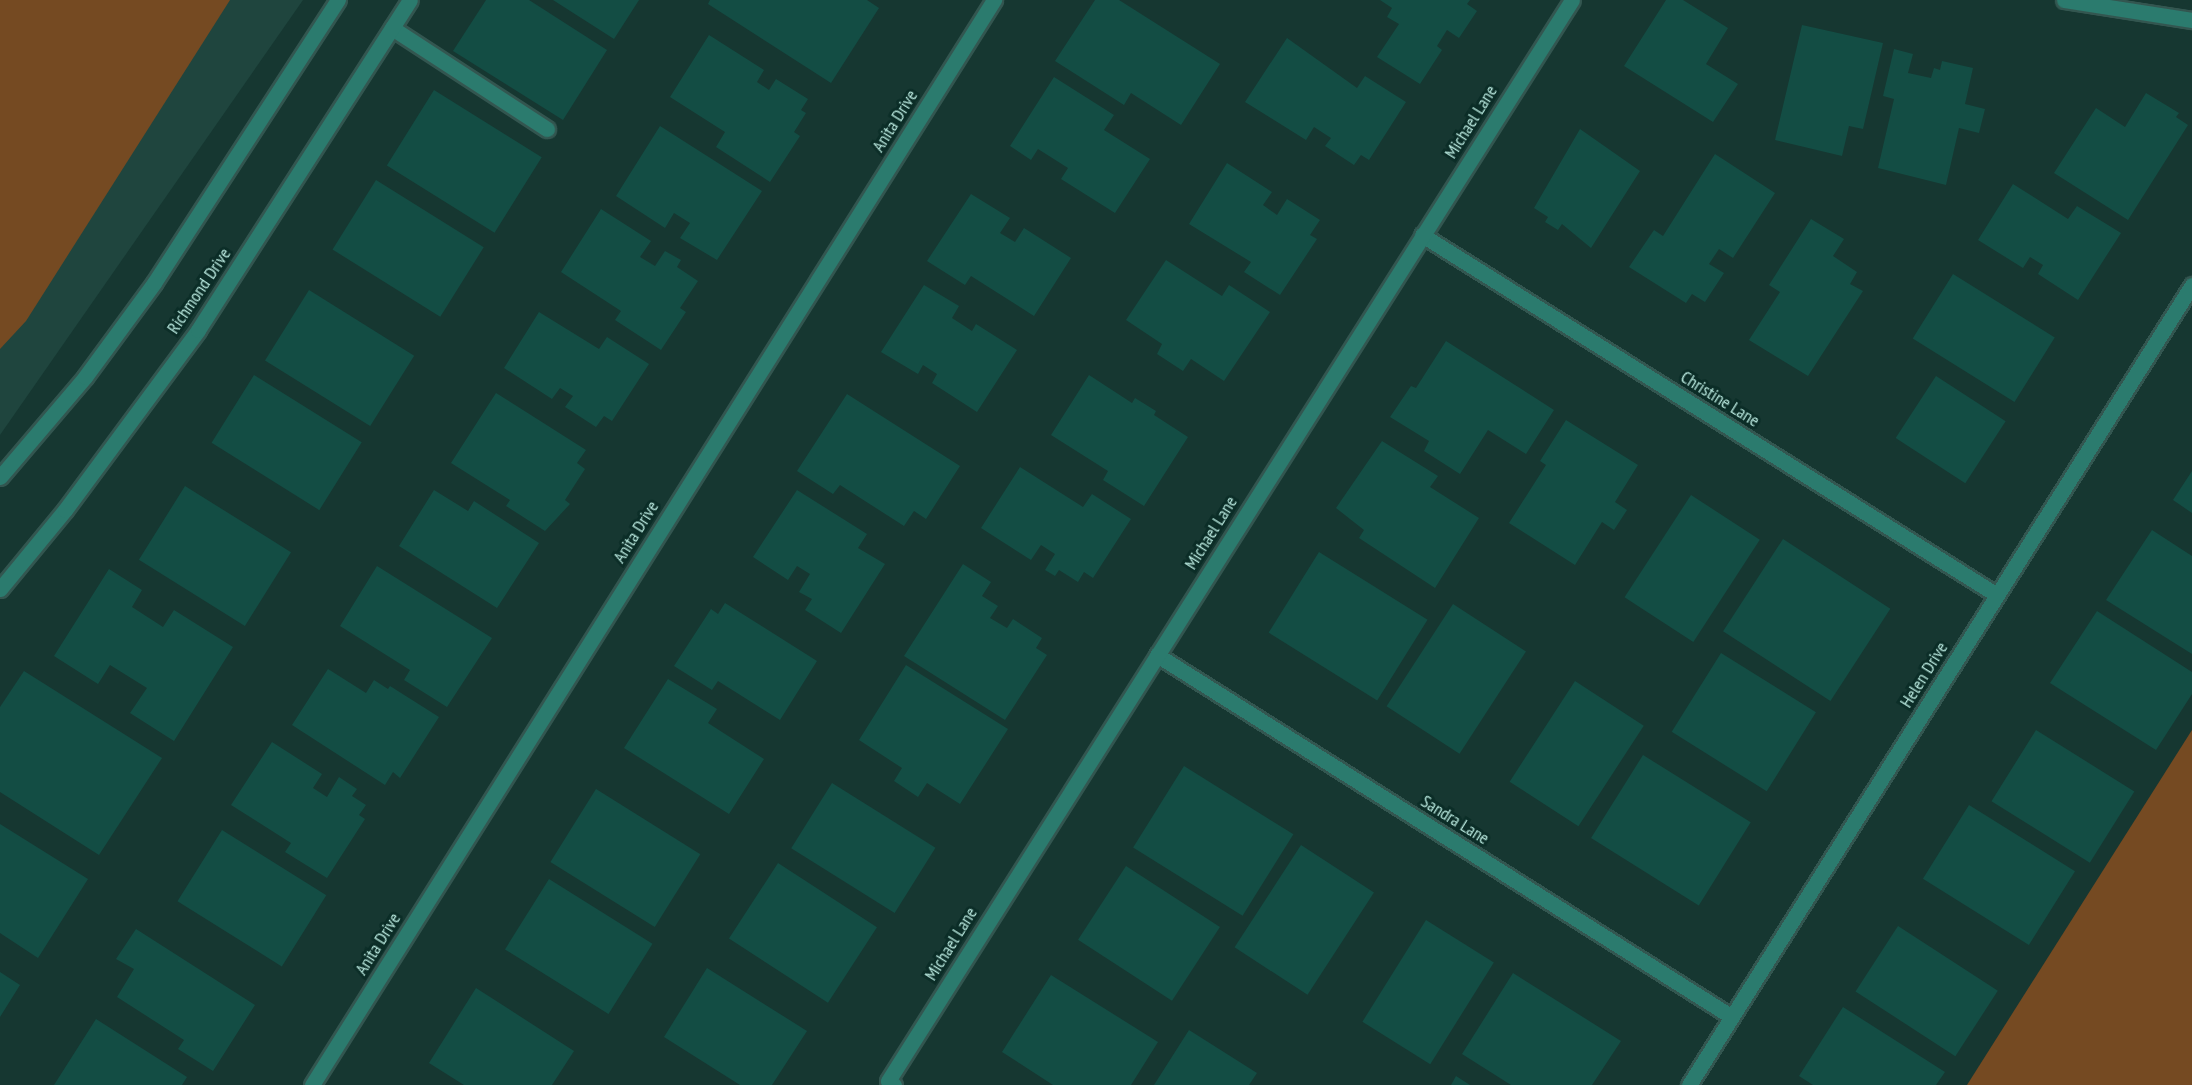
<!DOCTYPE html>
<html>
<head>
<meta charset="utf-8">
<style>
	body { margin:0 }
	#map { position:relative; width:2192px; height:1085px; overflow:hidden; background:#163731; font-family:"PT Sans Narrow",sans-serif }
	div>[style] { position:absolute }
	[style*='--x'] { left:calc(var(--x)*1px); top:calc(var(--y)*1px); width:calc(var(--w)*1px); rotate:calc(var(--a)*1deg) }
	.built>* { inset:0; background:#1f453e }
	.green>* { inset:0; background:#754a22 }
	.building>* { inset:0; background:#134d44; transform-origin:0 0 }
	.roads { filter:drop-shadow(2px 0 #335650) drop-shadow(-2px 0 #335650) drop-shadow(0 2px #335650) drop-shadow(0 -2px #335650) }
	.lane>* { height:15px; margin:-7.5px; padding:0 7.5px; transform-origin:7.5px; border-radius:7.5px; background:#2b7b6e }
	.street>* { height:15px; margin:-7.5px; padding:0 7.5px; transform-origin:7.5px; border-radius:7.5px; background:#2b7b6e }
	.secondary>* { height:15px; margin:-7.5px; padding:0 7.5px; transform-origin:7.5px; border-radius:7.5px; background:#2b7b6e }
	span { translate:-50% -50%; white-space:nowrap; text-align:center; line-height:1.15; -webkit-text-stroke:6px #0b2d27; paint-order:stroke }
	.street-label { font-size:18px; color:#b7e6dc }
</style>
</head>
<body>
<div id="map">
	<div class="built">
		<div style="clip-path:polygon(0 0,303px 0,0 435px)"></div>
	</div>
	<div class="green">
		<div style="clip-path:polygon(0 0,230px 0,26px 321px,0 349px)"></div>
		<div style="clip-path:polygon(2192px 730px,2192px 1085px,1967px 1085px)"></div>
	</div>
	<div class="building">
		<div style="clip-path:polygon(486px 0,529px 0,607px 50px,563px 120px,453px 51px)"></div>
		<div style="clip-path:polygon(553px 0,639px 0,614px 39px)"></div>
		<div style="clip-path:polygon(710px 0,867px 0,879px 8px,831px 83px,708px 4px)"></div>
		<div style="clip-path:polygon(1095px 0,1119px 0,1220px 64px,1181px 125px,1131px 93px,1124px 105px,1055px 61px)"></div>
		<div style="clip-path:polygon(1380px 0,1470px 0,1467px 4px,1477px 11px,1459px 38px,1447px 30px,1437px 46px,1442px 50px,1420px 84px,1377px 57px,1399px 24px,1387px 17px,1392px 8px)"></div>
		<div style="clip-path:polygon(1666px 0,1683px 0,1728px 28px,1706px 64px,1738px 84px,1713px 122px,1624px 66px)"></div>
		<div style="clip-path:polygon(1802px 25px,1883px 43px,1863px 129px,1849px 126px,1842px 156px,1775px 140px)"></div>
		<div style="clip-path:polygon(709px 35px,764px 70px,757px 82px,769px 90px,776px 79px,808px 99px,801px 110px,806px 113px,794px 132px,800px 136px,770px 182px,716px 147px,725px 132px,670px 97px)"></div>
		<div style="clip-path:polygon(1287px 38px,1357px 88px,1365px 76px,1406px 102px,1369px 160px,1361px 155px,1354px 165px,1325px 146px,1331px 138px,1314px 127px,1306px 140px,1245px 102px)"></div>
		<div style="clip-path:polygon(1894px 49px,1913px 54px,1908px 73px,1931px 78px,1934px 68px,1940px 70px,1942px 61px,1973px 68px,1965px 104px,1985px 109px,1979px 133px,1959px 128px,1946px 185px,1878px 168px,1894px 99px,1883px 96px)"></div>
		<div style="clip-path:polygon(1054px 77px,1114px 115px,1104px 130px,1150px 159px,1115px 213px,1061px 179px,1068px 168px,1038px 149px,1031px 160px,1010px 146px)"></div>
		<div style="left:434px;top:90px;width:127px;height:89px;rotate:32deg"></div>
		<div style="clip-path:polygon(2146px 93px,2179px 113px,2176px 117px,2188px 125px,2128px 220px,2054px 173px,2096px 108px,2125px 127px)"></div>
		<div style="clip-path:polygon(660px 126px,762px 191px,717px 260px,680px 238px,690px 223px,674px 213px,665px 228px,616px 196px)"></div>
		<div style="clip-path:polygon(1580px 129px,1640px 171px,1591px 248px,1562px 224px,1558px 230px,1545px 222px,1548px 217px,1534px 208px)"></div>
		<div style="clip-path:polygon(1715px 154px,1775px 193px,1733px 258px,1719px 249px,1709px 264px,1724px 273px,1705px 302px,1692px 294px,1686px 303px,1629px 267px,1654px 230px,1663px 236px)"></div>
		<div style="clip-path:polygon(1227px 163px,1272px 192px,1263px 205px,1277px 215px,1287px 199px,1320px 220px,1310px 235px,1317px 239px,1280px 295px,1244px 272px,1251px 262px,1189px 224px)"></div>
		<div style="left:376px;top:180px;width:127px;height:82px;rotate:32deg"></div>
		<div style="clip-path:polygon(2013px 184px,2068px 219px,2077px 206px,2121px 233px,2078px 300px,2038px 274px,2043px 265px,2030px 257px,2023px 268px,1978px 240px)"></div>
		<div style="clip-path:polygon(971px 194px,1010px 218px,1000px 233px,1015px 242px,1024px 228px,1071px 258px,1034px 316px,971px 276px,965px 285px,927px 261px)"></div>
		<div style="clip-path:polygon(601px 209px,651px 241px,640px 257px,655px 266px,665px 251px,681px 260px,677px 267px,698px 281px,680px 308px,686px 312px,661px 350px,615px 320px,621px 311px,561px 272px)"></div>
		<div style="clip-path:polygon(1811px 219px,1844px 239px,1833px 256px,1857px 272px,1850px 284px,1863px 291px,1808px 376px,1749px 340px,1780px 292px,1769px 285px)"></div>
		<div style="clip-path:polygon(1166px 260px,1222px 296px,1229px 285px,1270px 312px,1224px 381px,1191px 359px,1183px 371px,1157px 354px,1162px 344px,1126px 320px)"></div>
		<div style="left:1953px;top:274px;width:120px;height:76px;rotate:32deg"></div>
		<div style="clip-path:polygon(924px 285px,959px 306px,952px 318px,972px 331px,976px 324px,1017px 350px,977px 412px,932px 383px,937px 374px,923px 365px,918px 374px,881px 352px)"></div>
		<div style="left:309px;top:290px;width:124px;height:83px;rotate:32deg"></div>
		<div style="clip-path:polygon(539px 312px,599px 349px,607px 337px,649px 364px,612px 421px,604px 416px,596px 427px,565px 407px,573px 396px,560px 388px,552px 399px,504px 368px)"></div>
		<div style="clip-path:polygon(1446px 341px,1554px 410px,1526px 454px,1488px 430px,1460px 474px,1424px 451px,1429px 441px,1390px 417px,1411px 386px,1416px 388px)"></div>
		<div style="left:254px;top:375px;width:127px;height:80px;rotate:32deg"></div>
		<div style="clip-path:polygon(1089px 375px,1132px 403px,1135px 398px,1156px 411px,1154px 415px,1188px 437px,1144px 506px,1103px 480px,1108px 471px,1051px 435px)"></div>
		<div style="left:1936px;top:376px;width:83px;height:74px;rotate:33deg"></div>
		<div style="clip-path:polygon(496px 393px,586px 450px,577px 463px,585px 469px,565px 500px,570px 504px,545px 531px,506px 506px,510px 500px,451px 463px)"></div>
		<div style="clip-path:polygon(847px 394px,960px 466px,926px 519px,914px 511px,904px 526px,840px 485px,833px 494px,797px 471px)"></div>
		<div style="clip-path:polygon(1566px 420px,1638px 465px,1615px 502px,1627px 510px,1614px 530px,1602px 522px,1575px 565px,1509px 523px,1546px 465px,1540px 461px)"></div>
		<div style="clip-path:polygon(1382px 441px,1438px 476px,1430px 487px,1479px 518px,1435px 588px,1359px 538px,1364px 530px,1336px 508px)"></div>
		<div style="clip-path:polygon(1020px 467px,1083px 507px,1092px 494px,1131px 519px,1093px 578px,1084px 572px,1078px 582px,1059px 570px,1055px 576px,1045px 570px,1055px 554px,1041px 545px,1031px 560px,981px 528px)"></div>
		<div style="clip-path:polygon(2192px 471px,2192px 513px,2173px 500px)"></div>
		<div style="left:185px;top:486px;width:125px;height:87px;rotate:32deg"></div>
		<div style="clip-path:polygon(434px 490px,468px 511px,474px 501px,539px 543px,497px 608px,399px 546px)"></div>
		<div style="clip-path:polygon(797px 490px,867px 534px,858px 548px,885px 564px,841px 633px,805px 610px,812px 599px,799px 592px,810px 574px,797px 566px,788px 580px,753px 557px)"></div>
		<div style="left:1691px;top:495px;width:82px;height:122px;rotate:33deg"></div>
		<div style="clip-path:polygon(2152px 530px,2192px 556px,2192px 654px,2106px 600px)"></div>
		<div style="left:1783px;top:539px;width:128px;height:110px;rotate:33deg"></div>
		<div style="left:1319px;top:552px;width:128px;height:95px;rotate:32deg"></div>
		<div style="clip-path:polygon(963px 564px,991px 582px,982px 596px,998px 606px,990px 618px,1007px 628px,1013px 619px,1042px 638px,1036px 648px,1047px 655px,1005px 720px,904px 656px)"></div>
		<div style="clip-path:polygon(377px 566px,492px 638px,447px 707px,404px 680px,410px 670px,340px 626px)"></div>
		<div style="clip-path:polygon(109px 569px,142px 590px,132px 607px,163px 627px,174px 610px,233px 647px,174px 741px,130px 713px,147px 688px,110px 665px,98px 684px,54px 656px)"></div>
		<div style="clip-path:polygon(725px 603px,817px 661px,780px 720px,718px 681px,712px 690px,674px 666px,711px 609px,718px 614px)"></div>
		<div style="left:1453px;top:604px;width:87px;height:122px;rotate:33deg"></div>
		<div style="clip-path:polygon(2097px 611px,2192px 672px,2192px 694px,2156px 750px,2050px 683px)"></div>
		<div style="left:1721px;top:653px;width:112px;height:93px;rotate:32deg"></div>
		<div style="clip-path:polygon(906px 665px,1008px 729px,960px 804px,927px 783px,918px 797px,894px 781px,902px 768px,859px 740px)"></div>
		<div style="clip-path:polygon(328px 669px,366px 693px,374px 680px,388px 689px,390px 686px,439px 717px,400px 778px,393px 772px,385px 785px,292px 725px)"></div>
		<div style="clip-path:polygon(24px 671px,162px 758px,99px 855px,0 792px,0 707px)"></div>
		<div style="clip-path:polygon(668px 679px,717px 709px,708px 723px,764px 759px,729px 814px,624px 748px)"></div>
		<div style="left:1575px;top:681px;width:82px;height:120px;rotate:33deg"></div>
		<div style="left:2036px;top:730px;width:116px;height:84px;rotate:32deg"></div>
		<div style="clip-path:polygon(272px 742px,322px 774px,313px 788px,327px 797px,339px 777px,357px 789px,352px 796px,366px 805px,359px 815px,365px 819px,327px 878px,285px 852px,291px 843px,231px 805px)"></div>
		<div style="left:1643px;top:755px;width:127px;height:98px;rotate:32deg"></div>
		<div style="left:1184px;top:766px;width:129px;height:96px;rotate:32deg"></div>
		<div style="left:832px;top:783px;width:122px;height:77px;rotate:32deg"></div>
		<div style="left:596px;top:789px;width:123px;height:86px;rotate:32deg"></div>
		<div style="left:1969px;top:805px;width:125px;height:87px;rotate:32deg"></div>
		<div style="clip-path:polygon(0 824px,88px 879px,38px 958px,0 933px)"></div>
		<div style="left:222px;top:830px;width:123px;height:84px;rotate:32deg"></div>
		<div style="left:1301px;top:845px;width:87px;height:122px;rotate:33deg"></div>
		<div style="left:778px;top:863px;width:118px;height:90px;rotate:33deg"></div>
		<div style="left:1126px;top:866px;width:112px;height:88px;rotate:33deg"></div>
		<div style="left:549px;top:879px;width:122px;height:83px;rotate:32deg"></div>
		<div style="left:1426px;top:920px;width:80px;height:120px;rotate:32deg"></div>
		<div style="left:1898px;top:926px;width:119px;height:78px;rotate:33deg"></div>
		<div style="clip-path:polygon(136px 929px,255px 1005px,213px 1071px,178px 1049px,184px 1040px,117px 997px,134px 969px,116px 959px)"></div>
		<div style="clip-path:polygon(707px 968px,807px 1031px,772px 1085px,740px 1085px,664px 1037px)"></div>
		<div style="clip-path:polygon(0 972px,20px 985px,0 1017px)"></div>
		<div style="clip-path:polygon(1513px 973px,1621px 1041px,1592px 1085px,1511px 1085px,1462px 1054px)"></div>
		<div style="clip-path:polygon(1051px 975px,1158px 1042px,1131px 1085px,1053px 1085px,1002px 1052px)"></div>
		<div style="clip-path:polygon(476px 988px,574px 1051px,552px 1085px,464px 1085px,429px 1063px)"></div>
		<div style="clip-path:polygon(1843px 1007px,1945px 1072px,1936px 1085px,1813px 1085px,1799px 1076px)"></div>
		<div style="clip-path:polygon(96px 1019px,187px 1077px,182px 1085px,54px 1085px)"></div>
		<div style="clip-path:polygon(1189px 1030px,1257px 1073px,1249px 1085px,1154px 1085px)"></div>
		<div style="clip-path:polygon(1456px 1076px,1470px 1085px,1451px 1085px)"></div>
	</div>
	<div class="roads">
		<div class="lane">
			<div style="--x:392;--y:28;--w:185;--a:33.1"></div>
		</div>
		<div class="street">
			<div style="--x:2064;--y:0;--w:130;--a:8.9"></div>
			<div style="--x:1422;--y:235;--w:678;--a:32.05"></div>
			<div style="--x:0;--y:477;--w:131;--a:-49.6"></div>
			<div style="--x:85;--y:377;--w:117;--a:-53.7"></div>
			<div style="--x:154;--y:283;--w:338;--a:-57"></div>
			<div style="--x:0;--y:589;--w:102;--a:-50.6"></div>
			<div style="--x:65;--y:510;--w:224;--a:-53.5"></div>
			<div style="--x:198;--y:330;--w:392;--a:-57.3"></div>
			<div style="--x:1157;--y:655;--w:679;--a:32.19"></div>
			<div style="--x:312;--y:1085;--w:1282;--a:-57.85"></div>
			<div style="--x:894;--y:1085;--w:7;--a:-146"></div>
			<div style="--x:888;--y:1081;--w:1279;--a:-57.68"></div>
		</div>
		<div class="secondary">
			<div style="--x:1689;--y:1085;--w:945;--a:-57.84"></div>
		</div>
	</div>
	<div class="street-label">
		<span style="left:895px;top:121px;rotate:-58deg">Anita Drive</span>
		<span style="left:1471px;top:122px;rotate:-58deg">Michael Lane</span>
		<span style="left:199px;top:291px;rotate:-56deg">Richmond Drive</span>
		<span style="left:1720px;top:399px;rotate:32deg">Christine Lane</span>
		<span style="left:636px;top:532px;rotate:-58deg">Anita Drive</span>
		<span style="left:1211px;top:533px;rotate:-58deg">Michael Lane</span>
		<span style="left:1924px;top:675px;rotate:-58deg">Helen Drive</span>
		<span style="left:1455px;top:820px;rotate:32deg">Sandra Lane</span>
		<span style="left:378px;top:944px;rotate:-58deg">Anita Drive</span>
		<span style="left:951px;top:944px;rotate:-58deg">Michael Lane</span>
	</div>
</div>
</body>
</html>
